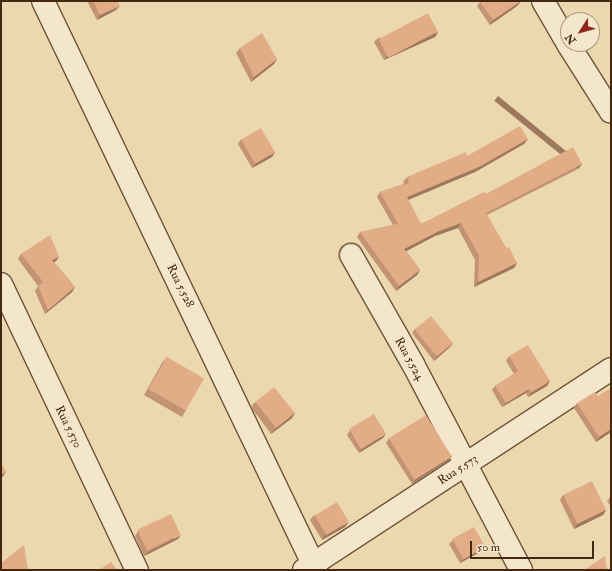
<!DOCTYPE html>
<html>
<head>
<meta charset="utf-8">
<style>
	body { margin:0 }
	#map { position:relative; width:612px; height:571px; overflow:hidden; background:#ecd8af; font-family:"IM FELL Double Pica",serif }
	div>[style] { position:absolute }
	[style*='--x'] { left:calc(var(--x)*1px); top:calc(var(--y)*1px); width:calc(var(--w)*1px); rotate:calc(var(--a)*1deg) }
	.roads { filter:drop-shadow(1px 0 #6d5338) drop-shadow(-1px 0 #6d5338) drop-shadow(0 1px #6d5338) drop-shadow(0 -1px #6d5338) }
	.minor>* { height:22px; margin:-11px; padding:0 11px; transform-origin:11px; border-radius:11px; background:#f3e6cb }
	.wall>* { inset:0; background:#c29474 }
	.shaded-wall>* { inset:0; background:#9e785e; transform-origin:0 0 }
	.building>* { inset:0; background:#e2ac87; transform-origin:0 0 }
	span { translate:-50% -50%; white-space:nowrap; text-align:center; line-height:1.15; -webkit-text-stroke:4px #f3e6cb; paint-order:stroke }
	.street-label { font-size:12px; color:#432710 }
	.frame { position:absolute; inset:0; border:2px solid #432710; pointer-events:none }
	.north { position:absolute; left:560px; top:12px; width:40px; height:40px; box-sizing:border-box; background:#f3e6cb; border:1px solid #ad9a80; border-radius:50%; rotate:234deg; font-size:11px; font-weight:700; line-height:16px; text-align:center; color:#432710 }
	.north::after { content:''; display:block; margin:auto; width:14px; height:18px; background:#8f2418; clip-path:polygon(50% 0,100% 100%,50% 72%,0 100%) }
	.scale { position:absolute; left:470px; top:541px; width:124px; height:18px; box-sizing:border-box; border:2px solid #432710; border-top:0; padding-left:5px; font-size:12px; line-height:14px; white-space:nowrap; color:#432710; -webkit-text-stroke:3px #f3e6cb; paint-order:stroke }
</style>
</head>
<body>
<div id="map">
	<div class="roads">
		<div class="minor">
			<div style="--x:43;--y:1;--w:631;--a:64.37"></div>
			<div style="--x:543;--y:1;--w:50;--a:59.8"></div>
			<div style="--x:568;--y:44;--w:80;--a:57.7"></div>
			<div style="--x:351;--y:255;--w:125;--a:60.4"></div>
			<div style="--x:413;--y:364;--w:233;--a:62.3"></div>
			<div style="--x:1;--y:284;--w:317;--a:64.6"></div>
			<div style="--x:304;--y:570;--w:367;--a:-33.2"></div>
		</div>
	</div>
	<div class="wall">
		<div style="clip-path:polygon(87px 1px,117px 1px,116px 10px,97px 20px)"></div>
		<div style="clip-path:polygon(521px 1px,517px 6px,490px 25px,477px 6px,480px 2px)"></div>
		<div style="clip-path:polygon(438px 32px,435px 37px,384px 60px,374px 42px,378px 38px)"></div>
		<div style="clip-path:polygon(240px 48px,277px 59px,274px 64px,251px 82px,236px 53px)"></div>
		<div style="clip-path:polygon(241px 139px,275px 152px,272px 157px,252px 168px,238px 144px)"></div>
		<div style="clip-path:polygon(528px 139px,524px 144px,475px 172px,408px 200px,421px 224px,486px 194px,582px 164px,578px 169px,487px 215px,506px 248px,517px 263px,514px 268px,474px 287px,475px 260px,458px 228px,435px 236px,406px 251px,420px 270px,417px 275px,396px 291px,357px 237px,360px 232px,393px 225px,377px 197px,380px 192px,404px 184px,403px 182px,407px 177px,467px 156px)"></div>
		<div style="clip-path:polygon(21px 254px,59px 257px,56px 261px,54px 262px,75px 287px,72px 292px,45px 314px,35px 291px,38px 286px,18px 259px)"></div>
		<div style="clip-path:polygon(415px 329px,453px 343px,450px 347px,434px 361px,412px 333px)"></div>
		<div style="clip-path:polygon(509px 356px,550px 381px,547px 386px,528px 397px,526px 393px,502px 407px,492px 390px,495px 386px,514px 374px,506px 361px)"></div>
		<div style="clip-path:polygon(167px 357px,186px 410px,182px 417px,144px 395px,162px 363px)"></div>
		<div style="clip-path:polygon(255px 402px,295px 413px,292px 418px,271px 434px,251px 407px)"></div>
		<div style="clip-path:polygon(577px 403px,610px 414px,611px 432px,596px 442px,574px 408px)"></div>
		<div style="clip-path:polygon(350px 430px,383px 438px,359px 453px,347px 435px)"></div>
		<div style="clip-path:polygon(389px 438px,452px 456px,449px 460px,412px 484px,386px 443px)"></div>
		<div style="clip-path:polygon(563px 495px,606px 510px,603px 515px,574px 529px,560px 500px)"></div>
		<div style="clip-path:polygon(611px 496px,611px 507px,607px 501px)"></div>
		<div style="clip-path:polygon(314px 515px,345px 527px,322px 540px,310px 520px)"></div>
		<div style="clip-path:polygon(138px 531px,178px 539px,144px 556px,135px 536px)"></div>
		<div style="clip-path:polygon(453px 540px,485px 547px,482px 551px,460px 563px,449px 544px)"></div>
	</div>
	<div class="shaded-wall">
		<div style="clip-path:polygon(521px 1px,517px 6px,490px 25px,493px 20px)"></div>
		<div style="clip-path:polygon(120px 6px,116px 10px,97px 20px,100px 15px)"></div>
		<div style="clip-path:polygon(438px 32px,435px 37px,384px 60px,387px 56px)"></div>
		<div style="clip-path:polygon(277px 59px,274px 64px,251px 82px,254px 77px)"></div>
		<div style="clip-path:polygon(528px 139px,524px 144px,475px 172px,403px 202px,407px 197px)"></div>
		<div style="clip-path:polygon(275px 152px,272px 157px,252px 168px,255px 164px)"></div>
		<div style="left:582px;top:164px;width:6px;height:108px;rotate:129deg"></div>
		<div style="clip-path:polygon(461px 223px,458px 228px,435px 236px,401px 254px,404px 249px,439px 231px)"></div>
		<div style="clip-path:polygon(59px 257px,56px 261px,49px 265px,52px 260px)"></div>
		<div style="clip-path:polygon(517px 263px,514px 268px,474px 287px,478px 282px)"></div>
		<div style="clip-path:polygon(420px 270px,417px 275px,396px 291px,399px 286px)"></div>
		<div style="clip-path:polygon(75px 287px,72px 292px,45px 314px,48px 310px)"></div>
		<div style="clip-path:polygon(453px 343px,450px 347px,434px 361px,437px 356px)"></div>
		<div style="clip-path:polygon(550px 381px,547px 386px,528px 397px,532px 392px)"></div>
		<div style="clip-path:polygon(529px 389px,526px 393px,502px 407px,506px 403px)"></div>
		<div style="clip-path:polygon(295px 413px,292px 418px,271px 434px,274px 430px)"></div>
		<div style="clip-path:polygon(611px 429px,611px 432px,596px 442px,599px 437px)"></div>
		<div style="clip-path:polygon(386px 434px,383px 438px,359px 453px,362px 449px)"></div>
		<div style="clip-path:polygon(452px 456px,449px 460px,412px 484px,416px 479px)"></div>
		<div style="clip-path:polygon(6px 472px,1px 479px,1px 474px)"></div>
		<div style="clip-path:polygon(606px 510px,603px 515px,574px 529px,577px 524px)"></div>
		<div style="clip-path:polygon(349px 522px,345px 527px,322px 540px,325px 535px)"></div>
		<div style="clip-path:polygon(181px 535px,178px 539px,144px 556px,148px 552px)"></div>
		<div style="clip-path:polygon(485px 547px,482px 551px,460px 563px,464px 559px)"></div>
	</div>
	<div class="building">
		<div style="clip-path:polygon(93px 1px,117px 1px,120px 6px,100px 15px)"></div>
		<div style="clip-path:polygon(482px 1px,521px 1px,493px 20px,480px 2px)"></div>
		<div style="left:428px;top:13px;width:21px;height:56px;rotate:62deg"></div>
		<div style="clip-path:polygon(262px 33px,277px 59px,254px 77px,240px 48px)"></div>
		<div style="clip-path:polygon(520px 126px,528px 139px,479px 167px,407px 197px,421px 224px,484px 192px,486px 194px,573px 147px,582px 164px,486px 213px,506px 248px,509px 247px,517px 263px,478px 282px,479px 255px,461px 223px,439px 231px,404px 249px,420px 270px,399px 286px,360px 232px,398px 224px,380px 192px,409px 183px,407px 177px,466px 152px,467px 156px)"></div>
		<div style="left:261px;top:128px;width:28px;height:23px;rotate:60deg"></div>
		<div style="clip-path:polygon(50px 235px,59px 257px,52px 260px,75px 287px,48px 310px,38px 286px,43px 282px,21px 254px)"></div>
		<div style="left:431px;top:316px;width:35px;height:21px;rotate:51deg"></div>
		<div style="clip-path:polygon(528px 345px,550px 381px,532px 392px,529px 389px,506px 403px,495px 386px,518px 371px,509px 356px)"></div>
		<div style="left:167px;top:357px;width:43px;height:37px;rotate:30deg"></div>
		<div style="left:274px;top:387px;width:33px;height:24px;rotate:51deg"></div>
		<div style="clip-path:polygon(611px 388px,611px 411px,609px 413px,611px 416px,611px 429px,599px 437px,577px 403px,595px 392px,598px 396px)"></div>
		<div style="left:374px;top:414px;width:23px;height:29px;rotate:59deg"></div>
		<div style="left:426px;top:415px;width:49px;height:44px;rotate:58deg"></div>
		<div style="clip-path:polygon(1px 462px,6px 472px,1px 474px)"></div>
		<div style="left:592px;top:481px;width:32px;height:32px;rotate:64deg"></div>
		<div style="left:337px;top:502px;width:23px;height:26px;rotate:59deg"></div>
		<div style="left:171px;top:514px;width:23px;height:37px;rotate:65deg"></div>
		<div style="left:474px;top:527px;width:23px;height:25px;rotate:61deg"></div>
		<div style="clip-path:polygon(24px 545px,28px 570px,1px 570px,1px 563px)"></div>
		<div style="clip-path:polygon(605px 556px,607px 570px,584px 570px)"></div>
		<div style="clip-path:polygon(111px 562px,117px 570px,99px 570px)"></div>
	</div>
	<div class="street-label">
		<span style="left:180px;top:286px;rotate:64deg">Rua 5.528</span>
		<span style="left:409px;top:359px;rotate:61deg">Rua 5.524</span>
		<span style="left:68px;top:427px;rotate:64deg">Rua 5.530</span>
		<span style="left:458px;top:470px;rotate:-33deg">Rua 5.573</span>
	</div>
	<div class="frame"></div>
	<div class="north">N</div>
	<div class="scale">50 m</div>
</div>
</body>
</html>
